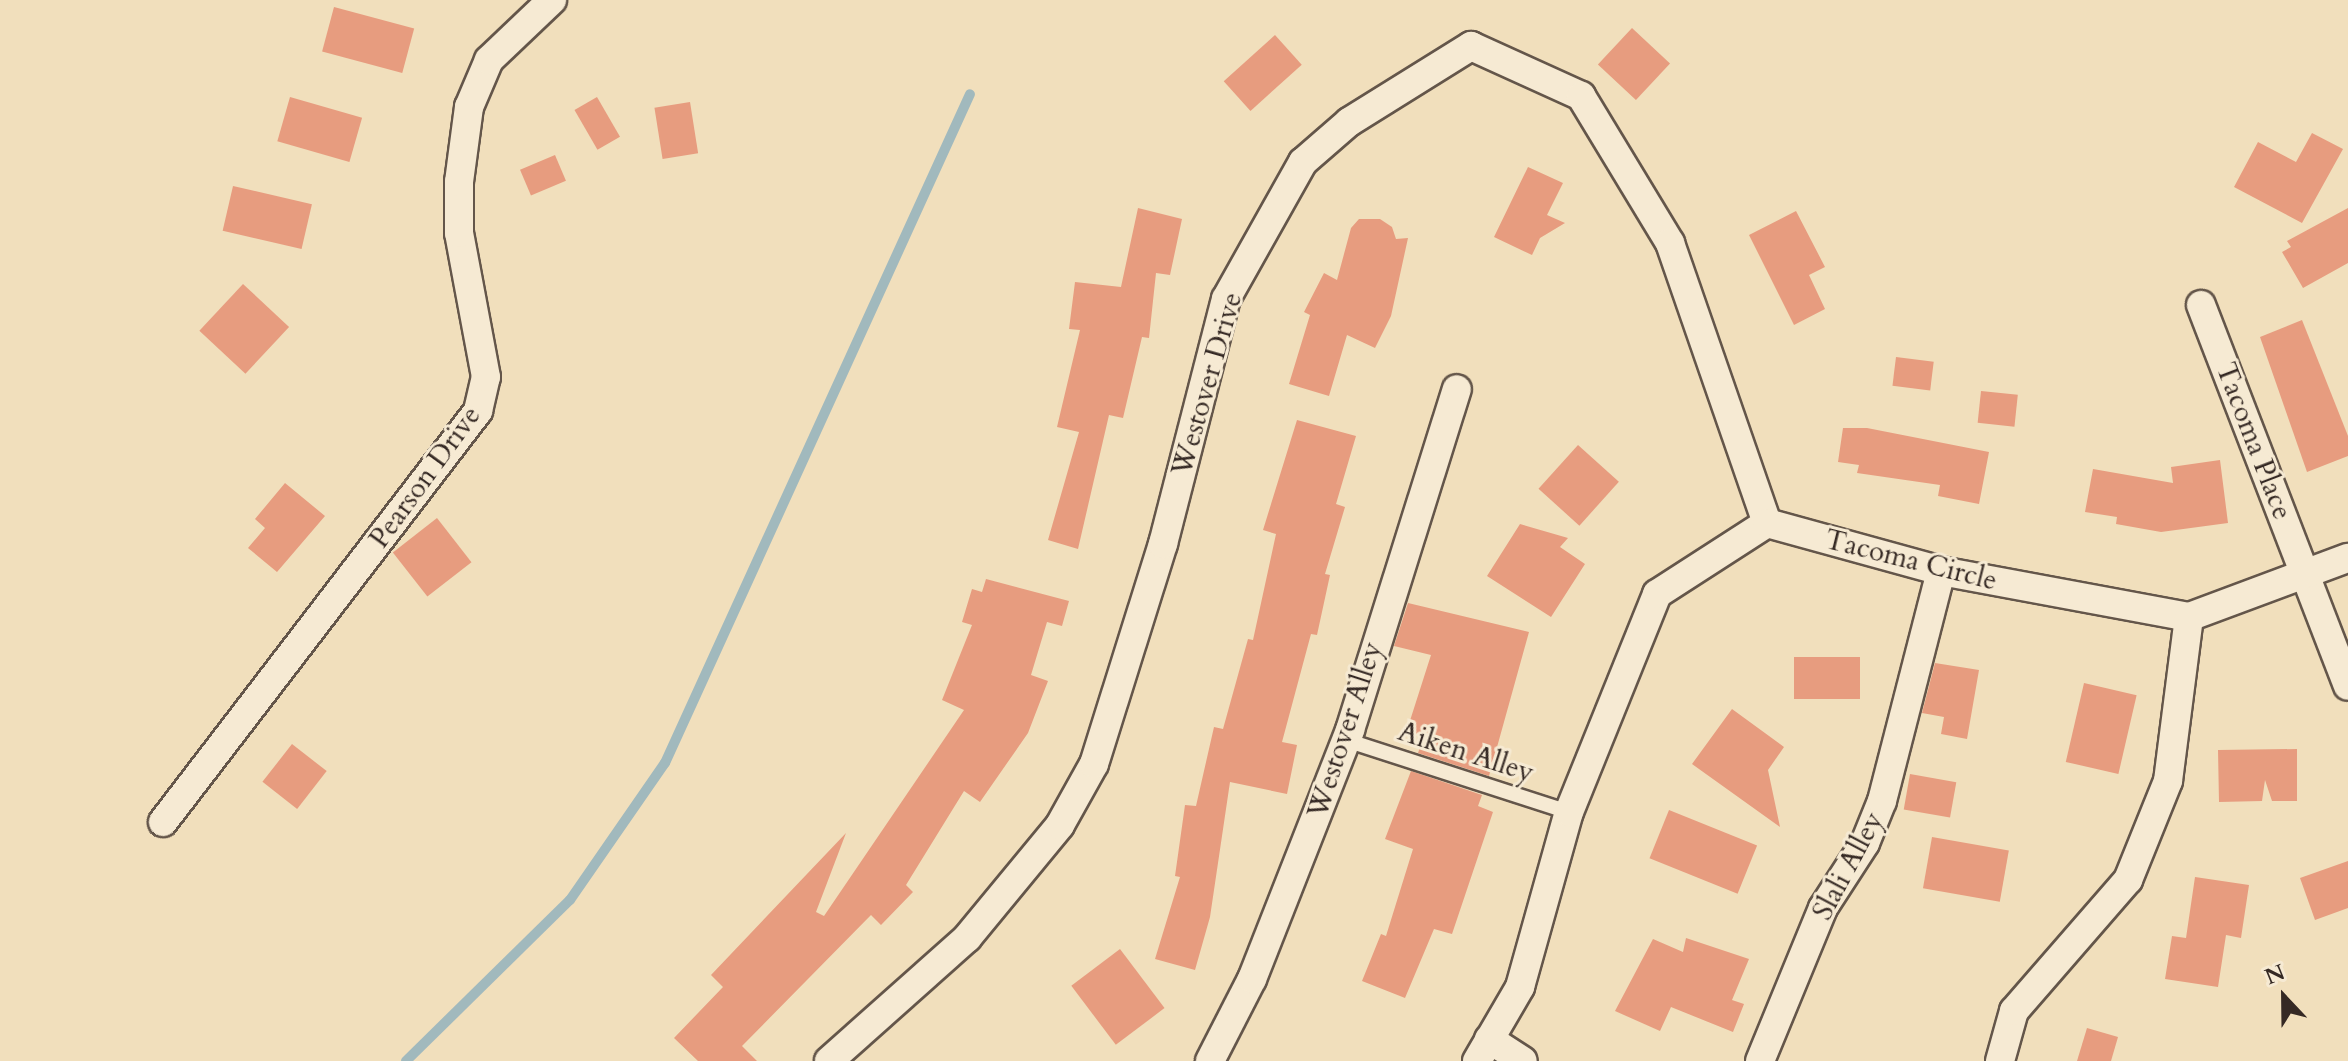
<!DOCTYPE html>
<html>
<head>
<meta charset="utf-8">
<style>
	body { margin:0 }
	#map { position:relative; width:2348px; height:1061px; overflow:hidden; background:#f1dfbc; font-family:Cardo,serif }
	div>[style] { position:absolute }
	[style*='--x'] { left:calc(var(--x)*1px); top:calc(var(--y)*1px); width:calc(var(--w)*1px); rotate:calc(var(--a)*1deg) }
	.stream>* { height:10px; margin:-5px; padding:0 5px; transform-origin:5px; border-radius:5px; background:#a1b9bd }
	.building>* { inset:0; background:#e79c7f; transform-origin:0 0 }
	.roads { filter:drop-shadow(2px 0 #64564a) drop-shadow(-2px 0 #64564a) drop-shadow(0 2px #64564a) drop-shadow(0 -2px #64564a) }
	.lane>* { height:14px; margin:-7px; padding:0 7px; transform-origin:7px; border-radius:7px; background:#f6ead3 }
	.street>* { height:28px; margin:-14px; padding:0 14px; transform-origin:14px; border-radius:14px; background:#f6ead3 }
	span { translate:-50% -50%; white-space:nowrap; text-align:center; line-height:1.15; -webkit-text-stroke:6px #f6ead3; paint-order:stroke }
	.street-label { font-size:28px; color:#352924 }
	.north { position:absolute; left:2244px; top:957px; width:80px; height:80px; -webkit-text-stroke:6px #f6ead3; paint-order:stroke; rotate:338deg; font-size:22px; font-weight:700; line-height:32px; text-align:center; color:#352924 }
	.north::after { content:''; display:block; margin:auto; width:28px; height:36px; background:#352924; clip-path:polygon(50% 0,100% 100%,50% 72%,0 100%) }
</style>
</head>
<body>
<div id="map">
	<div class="stream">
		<div style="--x:406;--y:1061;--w:230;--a:-44.5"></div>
		<div style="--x:570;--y:900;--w:167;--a:-55.3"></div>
		<div style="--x:665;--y:763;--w:735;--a:-65.49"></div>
	</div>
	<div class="building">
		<div style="left:334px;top:7px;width:83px;height:46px;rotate:15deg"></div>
		<div style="left:1632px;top:28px;width:52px;height:50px;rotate:43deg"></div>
		<div style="left:1275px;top:35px;width:40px;height:69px;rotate:48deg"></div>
		<div style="left:290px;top:97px;width:75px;height:46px;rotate:16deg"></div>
		<div style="left:597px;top:97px;width:46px;height:26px;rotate:60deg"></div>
		<div style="left:690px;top:102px;width:52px;height:36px;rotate:81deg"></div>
		<div style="clip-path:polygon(2312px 133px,2343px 149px,2302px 223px,2234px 187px,2258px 142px,2296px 162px)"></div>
		<div style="left:555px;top:155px;width:28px;height:38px;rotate:67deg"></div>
		<div style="clip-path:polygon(1528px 167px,1563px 183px,1547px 215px,1565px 223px,1540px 238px,1532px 255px,1494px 237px)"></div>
		<div style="left:233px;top:186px;width:81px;height:46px;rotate:13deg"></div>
		<div style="clip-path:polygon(1138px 208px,1182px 219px,1170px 275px,1156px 273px,1149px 338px,1142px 337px,1123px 418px,1109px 415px,1078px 549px,1048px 540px,1079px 432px,1057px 427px,1080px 330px,1069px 329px,1075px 282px,1121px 287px)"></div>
		<div style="clip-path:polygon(2348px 208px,2348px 263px,2303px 288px,2282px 252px,2291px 247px,2287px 241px)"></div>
		<div style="clip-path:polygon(1796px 211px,1825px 267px,1809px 275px,1825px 309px,1794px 325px,1749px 235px)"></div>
		<div style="clip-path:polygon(1359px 219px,1380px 219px,1392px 227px,1396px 239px,1408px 238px,1391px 316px,1375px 348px,1347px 335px,1329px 396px,1289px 384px,1310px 315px,1304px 312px,1324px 273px,1337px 280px,1351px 228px)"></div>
		<div style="left:243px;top:284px;width:63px;height:64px;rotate:43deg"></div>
		<div style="clip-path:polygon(2302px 320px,2348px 436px,2348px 456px,2307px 472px,2260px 337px)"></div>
		<div style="left:1896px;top:357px;width:38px;height:29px;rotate:7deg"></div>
		<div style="left:1981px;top:391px;width:37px;height:32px;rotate:6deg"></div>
		<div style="clip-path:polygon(1297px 420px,1356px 436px,1336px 504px,1345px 507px,1325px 574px,1330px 575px,1317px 635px,1311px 634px,1282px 742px,1297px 745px,1287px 794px,1230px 782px,1210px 917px,1195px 970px,1155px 959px,1180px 877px,1175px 876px,1185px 805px,1196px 806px,1214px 727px,1223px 729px,1248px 639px,1253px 640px,1276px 534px,1263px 530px)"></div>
		<div style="clip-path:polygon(1843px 428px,1867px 428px,1989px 452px,1979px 504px,1938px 496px,1940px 485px,1857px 473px,1859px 465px,1838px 462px)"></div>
		<div style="left:1578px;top:445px;width:55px;height:59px;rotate:42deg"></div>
		<div style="clip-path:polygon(2220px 460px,2228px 523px,2161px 532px,2116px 524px,2117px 517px,2085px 512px,2093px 469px,2173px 483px,2171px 467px)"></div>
		<div style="clip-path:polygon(285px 483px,325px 516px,277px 572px,248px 548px,265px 528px,255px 519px)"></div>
		<div style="left:437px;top:518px;width:56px;height:56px;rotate:52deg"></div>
		<div style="clip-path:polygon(1520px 524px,1568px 538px,1560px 547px,1585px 564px,1551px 617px,1487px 576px)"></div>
		<div style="clip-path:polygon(986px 579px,1069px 601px,1062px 626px,1047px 622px,1031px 675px,1048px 681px,1028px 733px,980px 802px,964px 791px,906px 885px,913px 892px,881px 925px,871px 915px,742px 1046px,757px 1061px,698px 1061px,674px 1038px,723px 987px,711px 975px,846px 833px,816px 912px,824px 916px,964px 710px,942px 700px,972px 625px,962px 622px,972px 589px,982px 592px)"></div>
		<div style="clip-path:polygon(1408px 603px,1529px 632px,1489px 776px,1418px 753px,1424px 736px,1407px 730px,1431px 655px,1394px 646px)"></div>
		<div style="left:1794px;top:657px;width:66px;height:42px"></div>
		<div style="clip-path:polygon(1935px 663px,1979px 670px,1967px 739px,1941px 734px,1944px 717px,1922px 713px)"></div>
		<div style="left:2084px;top:683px;width:54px;height:81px;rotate:13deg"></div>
		<div style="clip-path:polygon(1732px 709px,1784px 747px,1768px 770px,1780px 827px,1692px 764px)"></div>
		<div style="left:292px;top:744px;width:44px;height:48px;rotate:38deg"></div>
		<div style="clip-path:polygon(2297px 749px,2297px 801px,2272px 801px,2265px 780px,2262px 801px,2219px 802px,2218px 750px)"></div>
		<div style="clip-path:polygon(1411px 771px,1482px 795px,1478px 806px,1493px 812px,1452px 934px,1434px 929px,1405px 998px,1362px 981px,1381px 934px,1386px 936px,1413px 849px,1385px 839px)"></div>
		<div style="left:1910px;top:774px;width:47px;height:36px;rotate:10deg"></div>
		<div style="left:1669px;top:810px;width:95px;height:52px;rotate:22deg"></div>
		<div style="left:1932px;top:837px;width:78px;height:52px;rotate:10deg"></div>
		<div style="clip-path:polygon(2348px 861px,2348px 908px,2315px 920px,2300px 878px)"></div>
		<div style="clip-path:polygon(2195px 877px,2249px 885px,2241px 938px,2226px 935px,2218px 987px,2165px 979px,2172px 936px,2186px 938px)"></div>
		<div style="clip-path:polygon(1686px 938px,1749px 959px,1732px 1000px,1744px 1004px,1733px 1032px,1671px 1007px,1660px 1031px,1615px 1011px,1653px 939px,1683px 952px)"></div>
		<div style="left:1120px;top:949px;width:74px;height:61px;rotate:53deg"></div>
		<div style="clip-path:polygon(2087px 1028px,2118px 1037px,2111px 1061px,2077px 1061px)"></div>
	</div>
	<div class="roads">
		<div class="lane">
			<div style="--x:1346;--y:740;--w:234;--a:17.9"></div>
		</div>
		<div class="street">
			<div style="--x:2201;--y:305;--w:408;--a:68.9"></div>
			<div style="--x:163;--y:822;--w:518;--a:-52.53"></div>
			<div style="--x:478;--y:411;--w:35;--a:-77"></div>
			<div style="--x:486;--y:377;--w:147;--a:-100.6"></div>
			<div style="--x:459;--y:233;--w:51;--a:-90"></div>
			<div style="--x:459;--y:182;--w:76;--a:-82.4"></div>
			<div style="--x:469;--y:107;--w:51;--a:-66.9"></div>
			<div style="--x:489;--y:60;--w:87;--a:-43.6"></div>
			<div style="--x:1489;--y:1039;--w:40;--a:32.9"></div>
			<div style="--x:829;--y:1061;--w:185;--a:-41.7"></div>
			<div style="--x:967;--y:938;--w:146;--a:-50.5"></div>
			<div style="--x:1060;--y:825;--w:70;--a:-60.9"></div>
			<div style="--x:1094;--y:764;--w:231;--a:-72.6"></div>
			<div style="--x:1163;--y:544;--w:253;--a:-75.6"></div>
			<div style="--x:1226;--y:299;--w:157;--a:-60.7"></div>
			<div style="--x:1303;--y:162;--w:61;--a:-41"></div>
			<div style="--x:1349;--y:122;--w:144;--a:-31.9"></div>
			<div style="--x:1471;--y:46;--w:121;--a:24.4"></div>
			<div style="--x:1581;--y:96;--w:172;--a:58.8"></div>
			<div style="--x:1670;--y:243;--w:296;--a:70.9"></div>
			<div style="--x:1210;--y:1061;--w:92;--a:-62.9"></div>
			<div style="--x:1252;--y:979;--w:268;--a:-68.5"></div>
			<div style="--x:1350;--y:730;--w:357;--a:-72.6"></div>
			<div style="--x:1477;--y:1061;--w:86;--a:-59.8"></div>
			<div style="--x:1520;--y:987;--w:182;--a:-74.4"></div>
			<div style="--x:1569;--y:812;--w:235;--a:-68"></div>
			<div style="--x:1657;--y:594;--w:131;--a:-32.8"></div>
			<div style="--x:1767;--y:523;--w:180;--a:15.4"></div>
			<div style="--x:1941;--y:571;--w:252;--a:10.5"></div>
			<div style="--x:2189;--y:617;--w:170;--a:-20.4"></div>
			<div style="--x:1760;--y:1061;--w:165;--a:-67.6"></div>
			<div style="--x:1823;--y:908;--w:77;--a:-57.1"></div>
			<div style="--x:1865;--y:843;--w:45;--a:-68"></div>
			<div style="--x:1882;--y:801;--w:237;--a:-75.6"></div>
			<div style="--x:2000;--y:1061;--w:52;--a:-74.4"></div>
			<div style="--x:2014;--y:1011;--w:174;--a:-49"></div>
			<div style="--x:2128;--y:880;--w:107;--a:-68"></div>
			<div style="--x:2168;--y:781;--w:165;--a:-82.7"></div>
		</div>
	</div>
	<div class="street-label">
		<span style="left:1207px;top:384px;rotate:-74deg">Westover Drive</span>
		<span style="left:2254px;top:441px;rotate:69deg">Tacoma Place</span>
		<span style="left:425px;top:477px;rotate:-54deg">Pearson Drive</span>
		<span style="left:1911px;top:560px;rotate:14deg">Tacoma Circle</span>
		<span style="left:1345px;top:730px;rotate:-72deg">Westover Alley</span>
		<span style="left:1466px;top:752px;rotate:18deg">Aiken Alley</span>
		<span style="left:1848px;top:866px;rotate:-62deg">Slali Alley</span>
	</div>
	<div class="north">N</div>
</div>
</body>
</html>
